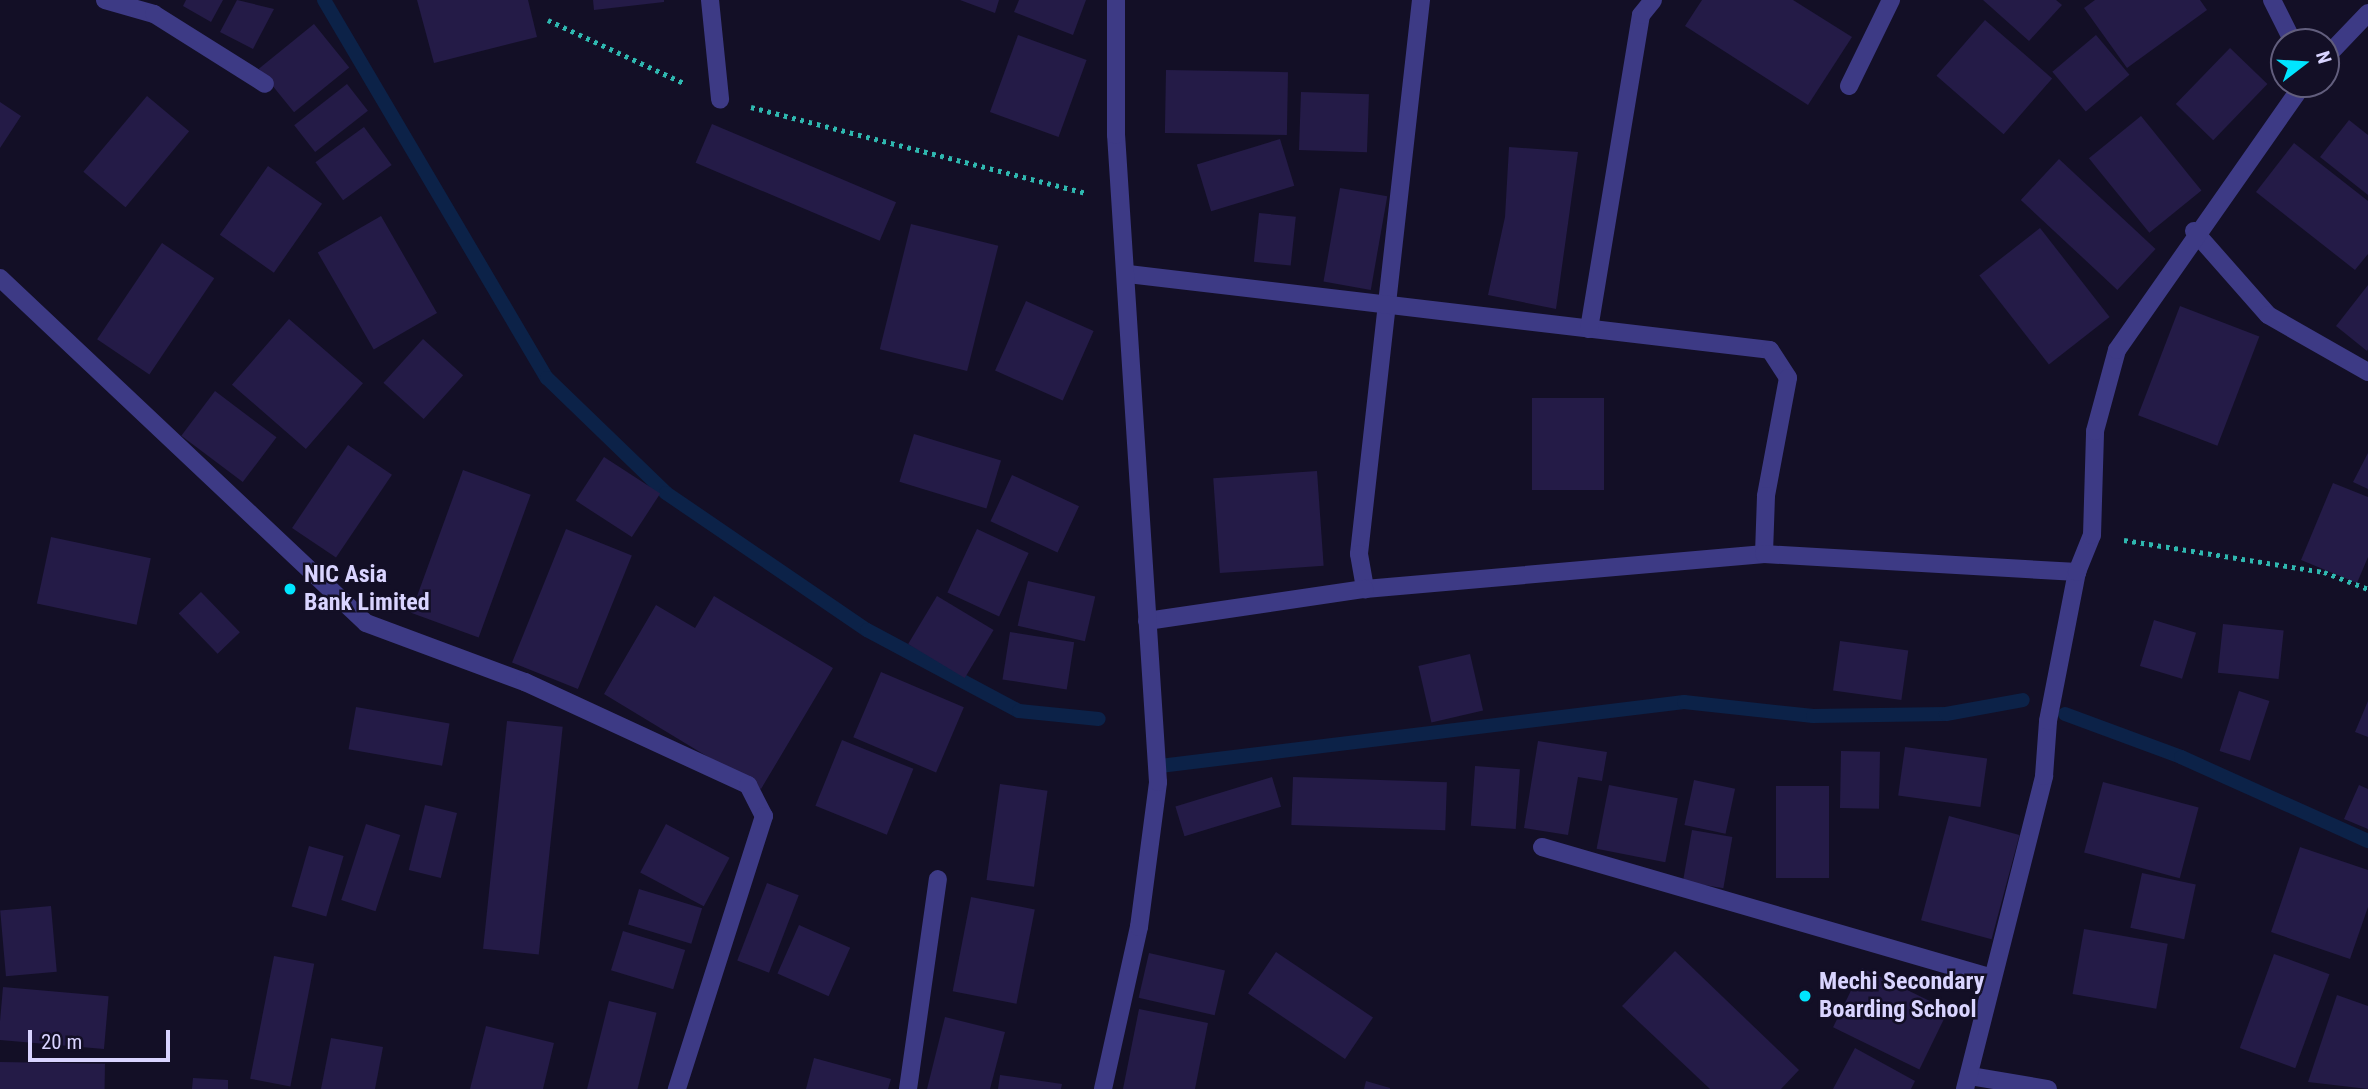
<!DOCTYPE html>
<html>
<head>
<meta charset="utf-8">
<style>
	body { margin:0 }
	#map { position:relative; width:2368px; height:1089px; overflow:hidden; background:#130f26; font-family:"Roboto Condensed",sans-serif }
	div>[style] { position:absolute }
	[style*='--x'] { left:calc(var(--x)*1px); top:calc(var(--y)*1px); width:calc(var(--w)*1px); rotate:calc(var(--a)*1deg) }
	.stream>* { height:14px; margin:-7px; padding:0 7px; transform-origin:7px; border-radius:7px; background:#0c2248 }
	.building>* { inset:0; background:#241b47; transform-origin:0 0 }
	.path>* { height:4.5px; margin-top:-2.25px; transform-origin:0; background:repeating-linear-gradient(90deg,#2fb8b0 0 3.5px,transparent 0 8.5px) }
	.minor>* { height:18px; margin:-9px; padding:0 9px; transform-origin:9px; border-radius:9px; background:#3d3a85 }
	.dots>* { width:19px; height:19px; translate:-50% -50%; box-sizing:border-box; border:4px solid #130f26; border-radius:50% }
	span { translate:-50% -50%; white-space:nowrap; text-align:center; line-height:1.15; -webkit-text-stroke:5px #130f26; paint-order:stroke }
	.poi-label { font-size:24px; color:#d9d4ff; font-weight:700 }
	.left { translate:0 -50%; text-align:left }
	.north { position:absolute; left:2270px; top:28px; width:70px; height:70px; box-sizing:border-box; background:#130f26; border:2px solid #625e7d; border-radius:50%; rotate:73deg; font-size:19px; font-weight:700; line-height:28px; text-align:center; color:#d9d4ff }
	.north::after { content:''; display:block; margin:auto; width:24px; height:32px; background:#00e5ff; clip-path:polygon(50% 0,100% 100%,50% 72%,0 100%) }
	.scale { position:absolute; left:28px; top:1030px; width:142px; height:32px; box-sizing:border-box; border:4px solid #d9d4ff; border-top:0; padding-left:9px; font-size:21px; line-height:24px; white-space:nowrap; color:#d9d4ff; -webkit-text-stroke:5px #130f26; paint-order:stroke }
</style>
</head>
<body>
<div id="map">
	<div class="stream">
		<div style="--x:324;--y:0;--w:439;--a:59.5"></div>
		<div style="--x:547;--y:378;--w:165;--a:44"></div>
		<div style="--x:666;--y:493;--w:243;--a:34.3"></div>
		<div style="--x:867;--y:630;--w:172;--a:28.1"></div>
		<div style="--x:1019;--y:711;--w:80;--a:5.7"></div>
		<div style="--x:2065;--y:714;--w:124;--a:20.3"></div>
		<div style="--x:2181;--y:757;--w:205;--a:24.2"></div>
		<div style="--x:1160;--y:766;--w:528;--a:-6.96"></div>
		<div style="--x:1684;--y:702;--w:130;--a:6.2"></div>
		<div style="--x:1813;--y:716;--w:133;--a:-0.9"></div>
		<div style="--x:1946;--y:714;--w:78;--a:-10.3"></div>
	</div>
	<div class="building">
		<div style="clip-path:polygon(186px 0,223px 0,211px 22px,183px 6px)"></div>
		<div style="clip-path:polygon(237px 0,274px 9px,253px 49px,220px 32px)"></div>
		<div style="clip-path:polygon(417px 0,528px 0,537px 37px,434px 63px)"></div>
		<div style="clip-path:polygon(593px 0,664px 0,664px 2px,594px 10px)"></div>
		<div style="clip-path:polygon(960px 0,999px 0,995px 13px)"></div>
		<div style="clip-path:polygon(1019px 0,1086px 0,1073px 35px,1014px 12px)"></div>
		<div style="clip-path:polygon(1702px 0,1793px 0,1852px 37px,1808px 105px,1685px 26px)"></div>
		<div style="clip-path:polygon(1983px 0,2056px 0,2062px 5px,2029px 41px)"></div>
		<div style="clip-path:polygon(2095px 0,2200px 0,2207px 10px,2127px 68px,2084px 8px)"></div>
		<div style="left:1985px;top:20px;width:89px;height:74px;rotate:41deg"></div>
		<div style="left:314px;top:24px;width:56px;height:71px;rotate:51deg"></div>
		<div style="left:1018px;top:35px;width:73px;height:82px;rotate:20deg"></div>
		<div style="left:2096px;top:35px;width:52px;height:57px;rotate:50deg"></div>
		<div style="left:2230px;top:48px;width:52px;height:78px;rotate:44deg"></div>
		<div style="left:1166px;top:70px;width:122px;height:63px;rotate:1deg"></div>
		<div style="left:347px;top:84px;width:34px;height:67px;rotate:52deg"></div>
		<div style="left:1301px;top:92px;width:68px;height:58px;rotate:2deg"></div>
		<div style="left:147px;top:96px;width:55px;height:99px;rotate:40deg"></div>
		<div style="clip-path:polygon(0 102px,21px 116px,0 148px)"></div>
		<div style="left:2141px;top:116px;width:96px;height:67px;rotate:51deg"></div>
		<div style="clip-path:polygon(2349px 120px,2368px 135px,2368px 195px,2320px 157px)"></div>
		<div style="left:712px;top:124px;width:200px;height:42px;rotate:23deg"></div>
		<div style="left:364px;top:127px;width:47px;height:60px;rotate:54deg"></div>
		<div style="left:1280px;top:139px;width:49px;height:87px;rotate:73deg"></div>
		<div style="clip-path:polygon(2294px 143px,2368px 201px,2368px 254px,2355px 270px,2256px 192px)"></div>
		<div style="clip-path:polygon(1509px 147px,1578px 152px,1556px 309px,1488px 295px,1505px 217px)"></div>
		<div style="left:2059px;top:159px;width:132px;height:56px;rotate:43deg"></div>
		<div style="left:268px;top:166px;width:66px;height:84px;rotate:35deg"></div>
		<div style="left:1340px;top:188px;width:48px;height:95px;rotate:10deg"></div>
		<div style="left:1259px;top:213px;width:37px;height:49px;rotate:6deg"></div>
		<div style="left:381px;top:216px;width:112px;height:73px;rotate:60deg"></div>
		<div style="left:911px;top:224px;width:90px;height:129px;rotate:14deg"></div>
		<div style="left:2040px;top:228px;width:113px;height:77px;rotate:52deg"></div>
		<div style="left:162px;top:243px;width:63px;height:116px;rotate:34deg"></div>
		<div style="clip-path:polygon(2368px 285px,2368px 349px,2367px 351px,2336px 326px)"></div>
		<div style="left:1026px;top:301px;width:74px;height:76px;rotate:24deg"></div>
		<div style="left:2180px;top:306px;width:85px;height:117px;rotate:21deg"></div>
		<div style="left:289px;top:319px;width:98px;height:87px;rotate:41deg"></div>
		<div style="left:423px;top:339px;width:54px;height:59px;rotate:42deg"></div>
		<div style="left:215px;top:391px;width:77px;height:56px;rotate:37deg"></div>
		<div style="left:1532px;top:398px;width:72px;height:92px"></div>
		<div style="left:914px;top:434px;width:91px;height:50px;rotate:17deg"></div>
		<div style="left:348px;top:445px;width:53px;height:100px;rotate:34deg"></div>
		<div style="clip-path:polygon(2368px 453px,2368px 489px,2353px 482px)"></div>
		<div style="left:604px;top:457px;width:67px;height:52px;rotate:33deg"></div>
		<div style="left:463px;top:470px;width:72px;height:152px;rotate:20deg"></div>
		<div style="left:1317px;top:471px;width:95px;height:104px;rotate:86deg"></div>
		<div style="left:1012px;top:475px;width:74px;height:51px;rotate:25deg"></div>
		<div style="clip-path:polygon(2333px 483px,2368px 497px,2368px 557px,2357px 583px,2301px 560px)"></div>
		<div style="left:566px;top:529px;width:71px;height:144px;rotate:22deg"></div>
		<div style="left:977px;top:529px;width:57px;height:70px;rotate:25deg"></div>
		<div style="left:51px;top:537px;width:102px;height:68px;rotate:12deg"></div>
		<div style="left:1028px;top:581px;width:69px;height:46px;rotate:13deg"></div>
		<div style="left:201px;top:592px;width:56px;height:31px;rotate:46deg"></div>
		<div style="clip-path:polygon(714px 596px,833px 668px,761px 789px,604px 694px,656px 605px,695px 628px)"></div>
		<div style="left:937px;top:596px;width:66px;height:56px;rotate:31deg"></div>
		<div style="left:2154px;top:620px;width:44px;height:48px;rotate:17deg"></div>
		<div style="left:2223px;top:624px;width:61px;height:49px;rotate:6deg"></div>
		<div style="left:1010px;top:632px;width:65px;height:48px;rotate:9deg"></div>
		<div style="left:1840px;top:641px;width:69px;height:50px;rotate:8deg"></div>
		<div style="left:1470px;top:654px;width:58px;height:53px;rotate:77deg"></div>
		<div style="left:881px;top:672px;width:90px;height:71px;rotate:23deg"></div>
		<div style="left:2239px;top:691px;width:32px;height:63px;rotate:18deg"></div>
		<div style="clip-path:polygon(2368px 701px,2368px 737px,2355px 732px)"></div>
		<div style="left:356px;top:707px;width:95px;height:43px;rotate:10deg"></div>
		<div style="left:507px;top:721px;width:56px;height:229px;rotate:6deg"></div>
		<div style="left:842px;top:740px;width:77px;height:71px;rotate:22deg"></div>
		<div style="clip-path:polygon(1538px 741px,1607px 752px,1602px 781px,1578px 777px,1568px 835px,1524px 828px)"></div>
		<div style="left:1905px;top:747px;width:83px;height:49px;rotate:8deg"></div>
		<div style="left:1841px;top:751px;width:39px;height:57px;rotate:1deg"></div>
		<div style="left:1475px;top:766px;width:45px;height:60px;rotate:4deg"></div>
		<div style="left:1272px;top:777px;width:31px;height:101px;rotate:73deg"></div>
		<div style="left:1293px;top:777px;width:154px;height:48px;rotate:2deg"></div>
		<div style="left:1694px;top:780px;width:42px;height:46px;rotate:12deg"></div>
		<div style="left:2103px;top:782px;width:99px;height:73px;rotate:15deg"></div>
		<div style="left:1000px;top:784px;width:48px;height:97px;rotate:8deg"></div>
		<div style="left:1609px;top:785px;width:70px;height:65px;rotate:11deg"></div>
		<div style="clip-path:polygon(2359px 785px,2368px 789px,2368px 829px,2344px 819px)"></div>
		<div style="left:1776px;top:786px;width:53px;height:92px"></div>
		<div style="left:425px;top:805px;width:33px;height:67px;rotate:14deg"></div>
		<div style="left:1949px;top:816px;width:73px;height:108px;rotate:15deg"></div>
		<div style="left:366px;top:824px;width:36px;height:80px;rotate:18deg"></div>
		<div style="left:666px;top:824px;width:72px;height:55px;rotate:28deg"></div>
		<div style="left:1692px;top:830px;width:41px;height:52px;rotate:10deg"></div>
		<div style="left:309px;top:846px;width:36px;height:63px;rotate:16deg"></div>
		<div style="clip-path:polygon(2300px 847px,2368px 870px,2368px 907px,2350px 959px,2271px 932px)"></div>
		<div style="left:2142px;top:873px;width:55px;height:56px;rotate:12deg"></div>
		<div style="left:767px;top:883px;width:34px;height:83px;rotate:21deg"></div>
		<div style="left:639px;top:889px;width:66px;height:37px;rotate:17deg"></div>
		<div style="left:971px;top:897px;width:65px;height:96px;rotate:11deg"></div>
		<div style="left:51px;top:906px;width:66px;height:51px;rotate:85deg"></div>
		<div style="left:799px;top:925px;width:56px;height:53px;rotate:24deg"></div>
		<div style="left:2084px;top:929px;width:85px;height:66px;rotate:10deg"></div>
		<div style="left:623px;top:931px;width:65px;height:41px;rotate:17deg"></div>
		<div style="clip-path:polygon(1675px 951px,1799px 1070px,1781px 1089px,1710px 1089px,1622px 1006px)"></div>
		<div style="left:1276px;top:952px;width:117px;height:50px;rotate:34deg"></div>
		<div style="left:1149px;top:953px;width:78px;height:46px;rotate:13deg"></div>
		<div style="left:2274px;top:954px;width:59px;height:100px;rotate:20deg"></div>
		<div style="left:274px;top:956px;width:41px;height:125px;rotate:11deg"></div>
		<div style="left:1862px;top:968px;width:96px;height:66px;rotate:26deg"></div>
		<div style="left:3px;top:987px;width:106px;height:53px;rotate:5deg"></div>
		<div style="clip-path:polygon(2337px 995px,2368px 1006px,2368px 1089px,2308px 1082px)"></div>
		<div style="left:609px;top:1001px;width:49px;height:91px;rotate:14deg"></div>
		<div style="clip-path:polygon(1139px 1009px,1208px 1023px,1195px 1089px,1123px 1089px)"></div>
		<div style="clip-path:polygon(945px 1017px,1005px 1032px,990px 1089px,927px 1089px)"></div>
		<div style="clip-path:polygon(486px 1026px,554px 1043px,543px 1089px,470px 1089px)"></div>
		<div style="clip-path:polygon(331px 1038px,383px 1047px,375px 1089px,321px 1089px)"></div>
		<div style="clip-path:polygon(1855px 1048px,1915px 1081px,1911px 1089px,1833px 1089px)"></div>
		<div style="clip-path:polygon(814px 1058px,891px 1079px,888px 1089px,806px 1089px)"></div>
		<div style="left:0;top:1062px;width:105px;height:27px;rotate:1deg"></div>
		<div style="clip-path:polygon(1000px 1075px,1062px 1084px,1061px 1089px,998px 1089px)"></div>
		<div style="clip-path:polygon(193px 1078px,228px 1080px,228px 1089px,192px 1089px)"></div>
		<div style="clip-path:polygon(1366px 1081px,1390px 1088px,1390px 1089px,1364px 1089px)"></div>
	</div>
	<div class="path">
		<div style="--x:548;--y:20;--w:150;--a:24.9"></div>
		<div style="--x:751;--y:107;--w:345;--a:14.4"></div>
		<div style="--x:2124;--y:540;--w:203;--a:9.1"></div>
		<div style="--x:2324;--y:572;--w:47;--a:21.1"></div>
	</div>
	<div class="minor">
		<div style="--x:105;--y:0;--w:51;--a:15.9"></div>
		<div style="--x:154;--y:14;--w:131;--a:32.2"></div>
		<div style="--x:710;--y:0;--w:100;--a:84.2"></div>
		<div style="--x:1421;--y:0;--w:557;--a:96.39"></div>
		<div style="--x:1359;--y:554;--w:36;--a:80"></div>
		<div style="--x:1365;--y:589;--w:401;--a:-5"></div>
		<div style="--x:2272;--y:0;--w:47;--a:63.4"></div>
		<div style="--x:2326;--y:57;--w:61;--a:-46.3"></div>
		<div style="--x:1849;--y:86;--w:96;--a:-64"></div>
		<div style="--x:2194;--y:231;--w:112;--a:48.6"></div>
		<div style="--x:2268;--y:315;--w:115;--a:29.7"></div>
		<div style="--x:1128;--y:274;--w:646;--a:6.75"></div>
		<div style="--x:1770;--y:350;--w:33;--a:57"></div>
		<div style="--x:1788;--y:378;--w:120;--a:100.6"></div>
		<div style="--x:1766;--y:496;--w:58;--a:92"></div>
		<div style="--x:1764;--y:554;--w:314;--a:3.3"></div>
		<div style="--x:0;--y:278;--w:503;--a:43.31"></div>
		<div style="--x:366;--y:623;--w:170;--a:20.4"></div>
		<div style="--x:525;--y:682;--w:246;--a:24.8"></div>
		<div style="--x:748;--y:785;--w:35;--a:63"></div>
		<div style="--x:764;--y:816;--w:287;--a:107.7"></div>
		<div style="--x:1589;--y:329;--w:318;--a:-80.6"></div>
		<div style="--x:1641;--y:15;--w:19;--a:-51"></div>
		<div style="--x:1147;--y:621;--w:220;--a:-8.4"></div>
		<div style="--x:1542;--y:847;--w:469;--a:16.2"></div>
		<div style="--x:1970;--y:1076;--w:79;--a:9.5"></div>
		<div style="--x:908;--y:1089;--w:212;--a:-81.9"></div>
		<div style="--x:1103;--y:1089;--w:166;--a:-77.5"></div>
		<div style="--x:1139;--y:927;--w:146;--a:-82.5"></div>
		<div style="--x:1158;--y:782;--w:648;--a:-93.71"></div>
		<div style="--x:1116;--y:135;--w:135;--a:-90"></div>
		<div style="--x:1965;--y:1089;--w:323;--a:-75.8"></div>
		<div style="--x:2044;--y:776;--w:55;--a:-85.8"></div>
		<div style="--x:2048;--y:721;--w:152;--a:-79"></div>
		<div style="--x:2077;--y:572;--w:40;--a:-68"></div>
		<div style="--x:2092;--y:535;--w:104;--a:-88.3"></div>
		<div style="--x:2095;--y:431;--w:84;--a:-74.8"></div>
		<div style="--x:2117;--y:350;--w:325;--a:-55"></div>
	</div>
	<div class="dots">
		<div style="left:290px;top:589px;background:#00e5ff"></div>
		<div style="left:1805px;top:996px;background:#00e5ff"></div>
	</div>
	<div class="poi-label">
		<span class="left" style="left:304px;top:589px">NIC Asia<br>Bank Limited</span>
		<span class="left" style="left:1819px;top:996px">Mechi Secondary<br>Boarding School</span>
	</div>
	<div class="north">N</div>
	<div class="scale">20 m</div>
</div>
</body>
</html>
